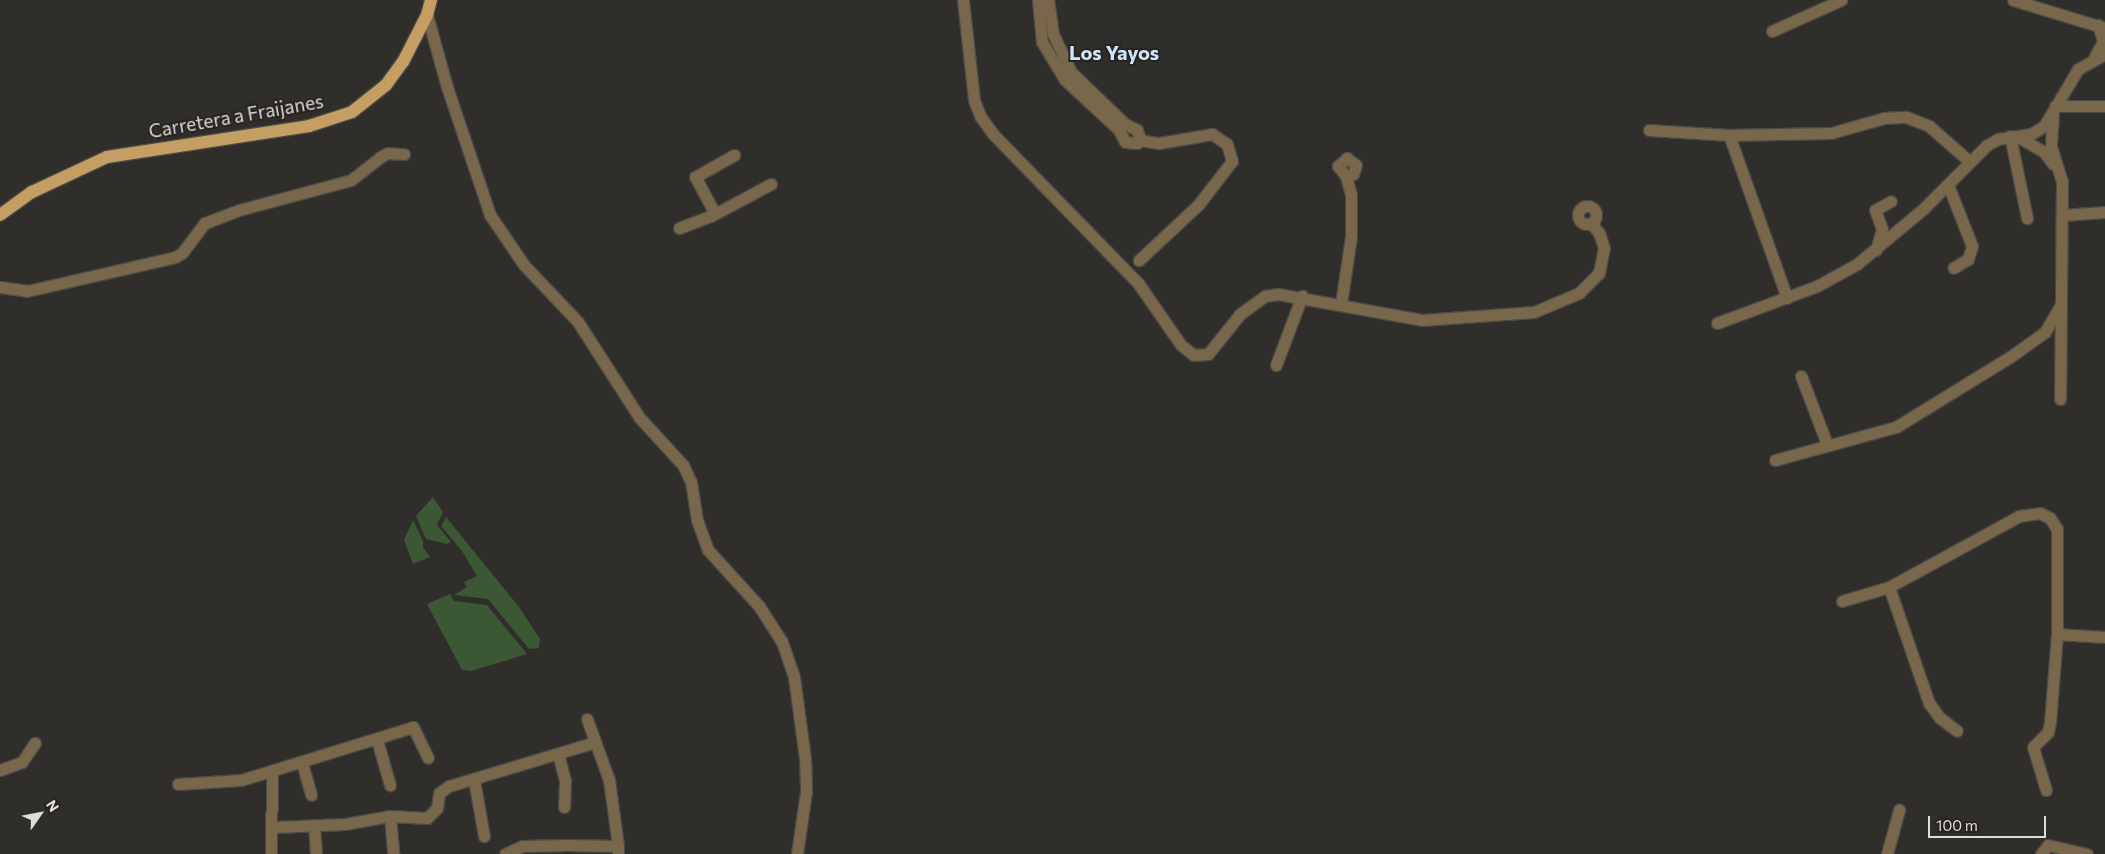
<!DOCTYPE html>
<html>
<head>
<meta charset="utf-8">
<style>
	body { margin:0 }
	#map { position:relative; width:2105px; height:854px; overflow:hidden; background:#302e2a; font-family:Commissioner,sans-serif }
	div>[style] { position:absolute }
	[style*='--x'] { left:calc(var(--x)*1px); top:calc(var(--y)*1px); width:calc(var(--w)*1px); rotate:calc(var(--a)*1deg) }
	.green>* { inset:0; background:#3c5734 }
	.roads { filter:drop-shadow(1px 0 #4c4a46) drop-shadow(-1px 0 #4c4a46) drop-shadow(0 1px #4c4a46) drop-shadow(0 -1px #4c4a46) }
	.minor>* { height:11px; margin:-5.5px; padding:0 5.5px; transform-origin:5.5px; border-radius:5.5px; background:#79674b }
	.minor>.ring { margin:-5.5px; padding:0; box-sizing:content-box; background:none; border:11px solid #79674b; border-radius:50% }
	.major>* { height:12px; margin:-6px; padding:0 6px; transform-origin:6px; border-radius:6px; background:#c49e63 }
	span { translate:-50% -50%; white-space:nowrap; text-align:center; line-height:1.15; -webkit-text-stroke:4px #272420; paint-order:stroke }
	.street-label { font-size:19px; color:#deddda }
	.neighbourhood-label { font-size:20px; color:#cee6fd; font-weight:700 }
	.north { position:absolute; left:15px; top:789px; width:50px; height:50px; -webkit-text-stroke:4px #272420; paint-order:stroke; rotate:57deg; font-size:14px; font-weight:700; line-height:20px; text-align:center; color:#deddda }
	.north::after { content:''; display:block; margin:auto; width:18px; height:22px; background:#deddda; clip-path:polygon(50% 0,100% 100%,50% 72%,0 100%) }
	.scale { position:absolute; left:1928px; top:816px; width:118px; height:22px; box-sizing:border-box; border:2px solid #deddda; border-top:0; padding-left:6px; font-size:15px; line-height:18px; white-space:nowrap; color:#deddda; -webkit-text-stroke:4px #272420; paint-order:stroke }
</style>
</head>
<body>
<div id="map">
	<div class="green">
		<div style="clip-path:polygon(433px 497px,443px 512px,437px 525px,451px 542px,447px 544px,426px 539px,416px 516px)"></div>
		<div style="clip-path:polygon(446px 517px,519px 607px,540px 639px,539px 648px,529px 649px,488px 599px,454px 595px,467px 587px,464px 582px,477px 576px,462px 551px,441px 526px)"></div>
		<div style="clip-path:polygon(413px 520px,423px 541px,423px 547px,430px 557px,413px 564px,404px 540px)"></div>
		<div style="clip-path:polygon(450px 594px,454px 601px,487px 605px,527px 654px,471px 671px,462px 670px,427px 604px)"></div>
	</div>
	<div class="roads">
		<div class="minor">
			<div style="--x:963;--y:0;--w:101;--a:83.7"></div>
			<div style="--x:974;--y:100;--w:17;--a:69"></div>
			<div style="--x:980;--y:116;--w:22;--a:54"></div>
			<div style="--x:993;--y:134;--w:208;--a:45.8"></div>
			<div style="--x:1138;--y:283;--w:75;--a:55.3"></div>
			<div style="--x:1181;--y:345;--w:16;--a:38"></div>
			<div style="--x:1194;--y:355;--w:14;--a:-4"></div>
			<div style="--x:1208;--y:354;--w:51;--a:-51.3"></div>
			<div style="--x:1240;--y:314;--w:31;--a:-36"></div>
			<div style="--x:1265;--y:296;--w:13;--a:-9"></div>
			<div style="--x:1278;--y:294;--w:146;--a:10.2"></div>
			<div style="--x:1422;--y:320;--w:112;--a:-4.1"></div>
			<div style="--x:1534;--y:312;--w:49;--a:-22.9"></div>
			<div style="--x:1579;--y:293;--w:28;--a:-45"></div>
			<div style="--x:1599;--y:273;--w:25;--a:-79"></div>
			<div style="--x:1604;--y:248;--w:16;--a:-108"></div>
			<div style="--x:1599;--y:233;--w:13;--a:-129"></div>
			<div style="--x:1038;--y:0;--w:42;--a:84.6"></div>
			<div style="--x:1042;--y:42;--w:44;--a:58.8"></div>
			<div style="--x:1065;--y:80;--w:74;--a:42.8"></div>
			<div style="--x:1119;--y:130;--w:13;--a:63"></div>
			<div style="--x:1125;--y:142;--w:12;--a:5"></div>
			<div style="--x:1137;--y:143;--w:6;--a:-59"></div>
			<div style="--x:1140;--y:138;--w:9;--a:-111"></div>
			<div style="--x:1137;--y:130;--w:13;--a:-153"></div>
			<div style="--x:1125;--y:124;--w:75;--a:-136.1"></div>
			<div style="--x:1071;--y:72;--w:42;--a:-115.3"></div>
			<div style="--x:1053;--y:34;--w:34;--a:-98"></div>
			<div style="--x:2013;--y:0;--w:96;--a:16.9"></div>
			<div style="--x:427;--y:15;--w:75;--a:74.5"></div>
			<div style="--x:447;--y:87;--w:135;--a:71.4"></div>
			<div style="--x:490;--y:215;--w:60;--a:55.8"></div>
			<div style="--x:524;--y:265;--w:79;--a:46.5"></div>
			<div style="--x:578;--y:322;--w:113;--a:57.3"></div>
			<div style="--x:639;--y:417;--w:65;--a:47.5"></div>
			<div style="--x:683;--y:465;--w:19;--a:65"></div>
			<div style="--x:691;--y:482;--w:38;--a:81"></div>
			<div style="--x:697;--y:520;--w:32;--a:70"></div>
			<div style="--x:708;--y:550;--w:76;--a:47.7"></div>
			<div style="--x:759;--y:606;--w:43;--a:57.4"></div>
			<div style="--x:782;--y:642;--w:37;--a:71"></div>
			<div style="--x:794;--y:677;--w:82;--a:82.3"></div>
			<div style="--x:805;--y:758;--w:34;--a:88"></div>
			<div style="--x:806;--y:792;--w:63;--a:98.3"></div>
			<div style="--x:1772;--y:31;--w:76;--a:-24.2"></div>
			<div style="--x:2094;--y:58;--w:19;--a:-62"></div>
			<div style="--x:2103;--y:41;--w:17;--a:-107"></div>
			<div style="--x:2055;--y:106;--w:49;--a:0"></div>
			<div style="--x:2053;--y:115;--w:31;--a:94"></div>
			<div style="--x:2051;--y:146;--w:37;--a:73"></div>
			<div style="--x:2062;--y:181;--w:218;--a:90.5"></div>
			<div style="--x:1649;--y:130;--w:80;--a:3.6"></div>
			<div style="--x:1729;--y:135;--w:102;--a:-1.1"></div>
			<div style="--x:1831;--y:133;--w:55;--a:-15.8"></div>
			<div style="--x:1884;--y:118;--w:22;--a:-3"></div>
			<div style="--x:1906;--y:117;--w:25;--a:21"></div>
			<div style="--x:1929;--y:126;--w:53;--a:41.2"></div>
			<div style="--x:1729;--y:135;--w:173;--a:70.4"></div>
			<div style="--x:2010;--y:136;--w:84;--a:78.3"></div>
			<div style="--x:2020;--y:138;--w:28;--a:30"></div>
			<div style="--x:2044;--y:152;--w:15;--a:53"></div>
			<div style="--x:1139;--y:140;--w:20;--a:9"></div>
			<div style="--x:1159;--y:143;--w:54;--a:-9.6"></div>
			<div style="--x:1212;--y:134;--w:18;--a:34"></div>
			<div style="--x:1227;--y:144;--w:18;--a:74"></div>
			<div style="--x:1232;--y:161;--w:56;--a:127.7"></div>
			<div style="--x:1198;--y:205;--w:81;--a:137"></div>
			<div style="--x:1948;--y:185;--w:66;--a:68.5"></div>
			<div style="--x:1972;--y:246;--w:14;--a:107"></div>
			<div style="--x:1968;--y:259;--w:17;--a:149"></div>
			<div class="ring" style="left:1578px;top:206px;width:7px;height:7px"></div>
			<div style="--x:2062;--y:215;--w:43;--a:-4"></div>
			<div style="--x:711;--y:216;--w:5;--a:-53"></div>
			<div style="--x:714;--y:212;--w:40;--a:-118"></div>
			<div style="--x:695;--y:177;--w:45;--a:-29.4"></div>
			<div style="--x:679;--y:228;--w:34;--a:-21"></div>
			<div style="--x:711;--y:216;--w:68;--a:-28.1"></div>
			<div style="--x:1876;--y:250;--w:22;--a:-74"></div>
			<div style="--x:1882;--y:229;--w:20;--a:-110"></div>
			<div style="--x:1875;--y:210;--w:18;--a:-29"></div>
			<div style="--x:0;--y:287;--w:27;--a:8"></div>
			<div style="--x:27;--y:291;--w:152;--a:-12.9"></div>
			<div style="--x:175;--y:257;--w:8;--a:-30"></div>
			<div style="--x:182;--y:253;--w:38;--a:-53"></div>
			<div style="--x:205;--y:223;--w:36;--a:-21"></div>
			<div style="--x:239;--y:210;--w:116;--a:-15"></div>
			<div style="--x:351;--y:180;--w:37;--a:-38"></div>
			<div style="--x:380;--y:157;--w:9;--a:-27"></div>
			<div style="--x:388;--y:153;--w:16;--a:4"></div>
			<div style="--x:1341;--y:304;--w:69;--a:-81.6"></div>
			<div style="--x:1351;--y:236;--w:41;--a:-90"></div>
			<div style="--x:1351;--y:195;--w:20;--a:-105"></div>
			<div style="--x:1346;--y:176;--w:13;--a:-129"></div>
			<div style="--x:1338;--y:166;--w:12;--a:-42"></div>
			<div style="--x:1347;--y:158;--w:11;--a:38"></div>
			<div style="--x:1356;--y:165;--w:9;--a:108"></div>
			<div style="--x:1353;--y:174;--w:7;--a:164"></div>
			<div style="--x:1717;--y:323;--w:107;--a:-20.3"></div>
			<div style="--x:1817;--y:286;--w:46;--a:-28.8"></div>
			<div style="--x:1857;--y:264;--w:86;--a:-39.8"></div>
			<div style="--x:1923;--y:209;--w:91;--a:-45"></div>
			<div style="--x:1987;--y:145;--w:13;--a:-29"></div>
			<div style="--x:1998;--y:139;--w:33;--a:-9"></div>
			<div style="--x:2031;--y:134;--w:15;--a:-32"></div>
			<div style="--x:2044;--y:126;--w:66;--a:-59.2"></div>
			<div style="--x:2078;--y:69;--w:31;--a:-29"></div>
			<div style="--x:1276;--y:365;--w:74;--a:-69.4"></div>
			<div style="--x:1801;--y:376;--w:73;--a:69.1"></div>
			<div style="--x:1775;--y:460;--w:125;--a:-15.3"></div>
			<div style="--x:1896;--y:427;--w:134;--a:-31.6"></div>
			<div style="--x:2010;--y:357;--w:43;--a:-35.5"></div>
			<div style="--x:2045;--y:332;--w:32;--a:-60"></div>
			<div style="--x:1889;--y:587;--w:123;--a:71"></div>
			<div style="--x:1929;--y:703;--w:19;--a:54"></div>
			<div style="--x:1940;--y:718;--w:21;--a:37"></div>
			<div style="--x:1842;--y:601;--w:49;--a:-16.6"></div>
			<div style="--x:1889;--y:587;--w:148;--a:-28.6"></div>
			<div style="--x:2019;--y:516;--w:21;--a:-8"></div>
			<div style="--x:2040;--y:513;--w:11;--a:27"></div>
			<div style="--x:2050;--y:518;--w:13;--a:58"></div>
			<div style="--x:2057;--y:529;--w:105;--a:90"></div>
			<div style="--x:2057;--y:634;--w:88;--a:94.5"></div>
			<div style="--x:2050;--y:722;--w:10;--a:101"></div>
			<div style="--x:2048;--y:732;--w:21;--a:135"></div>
			<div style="--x:2033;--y:747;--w:45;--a:73.2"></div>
			<div style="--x:2057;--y:634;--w:48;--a:3.6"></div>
			<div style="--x:587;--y:719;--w:65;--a:70.2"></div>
			<div style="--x:609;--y:780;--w:67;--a:82.2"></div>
			<div style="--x:377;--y:740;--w:47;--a:73.9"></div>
			<div style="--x:558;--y:754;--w:28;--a:75"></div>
			<div style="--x:565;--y:781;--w:26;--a:92"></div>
			<div style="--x:302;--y:763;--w:33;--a:74"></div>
			<div style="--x:0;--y:770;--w:23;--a:-20"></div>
			<div style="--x:22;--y:762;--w:23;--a:-56"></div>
			<div style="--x:474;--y:780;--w:57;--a:79.9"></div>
			<div style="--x:178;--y:784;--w:63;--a:-3.6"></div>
			<div style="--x:241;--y:780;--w:180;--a:-17.1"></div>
			<div style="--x:413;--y:727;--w:34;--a:64"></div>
			<div style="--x:390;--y:816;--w:38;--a:85"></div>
			<div style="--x:314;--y:825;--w:29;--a:86"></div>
			<div style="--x:274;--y:827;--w:71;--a:-2.4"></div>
			<div style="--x:345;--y:824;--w:46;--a:-10.1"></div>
			<div style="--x:390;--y:816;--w:37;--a:3"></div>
			<div style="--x:427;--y:818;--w:14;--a:-45"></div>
			<div style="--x:437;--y:808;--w:15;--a:-82"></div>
			<div style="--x:439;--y:793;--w:12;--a:-35"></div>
			<div style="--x:449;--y:786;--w:153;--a:-16.7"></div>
			<div style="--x:271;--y:854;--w:82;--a:-89.3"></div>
			<div style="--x:505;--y:854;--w:19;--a:-25"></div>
			<div style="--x:522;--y:846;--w:45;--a:-1.3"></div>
			<div style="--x:567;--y:845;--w:51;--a:1.1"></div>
			<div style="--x:618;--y:846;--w:6;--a:90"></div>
			<div style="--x:1887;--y:854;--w:46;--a:-74.7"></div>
			<div style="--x:2041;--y:854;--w:11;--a:-52"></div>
			<div style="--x:2048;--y:845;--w:40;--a:13"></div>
		</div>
		<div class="major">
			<div style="--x:0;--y:215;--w:39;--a:-36"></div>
			<div style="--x:32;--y:192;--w:83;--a:-25"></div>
			<div style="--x:107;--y:157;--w:204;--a:-8.7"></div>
			<div style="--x:309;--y:126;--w:45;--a:-18"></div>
			<div style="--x:352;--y:112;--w:43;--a:-38.5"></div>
			<div style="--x:386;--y:85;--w:29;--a:-54"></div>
			<div style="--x:403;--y:62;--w:53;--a:-62.9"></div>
			<div style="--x:427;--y:15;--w:16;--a:-75"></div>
		</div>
	</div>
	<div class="street-label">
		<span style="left:236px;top:116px;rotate:-10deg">Carretera a Fraijanes</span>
	</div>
	<div class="neighbourhood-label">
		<span style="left:1114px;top:52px">Los Yayos</span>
	</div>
	<div class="north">N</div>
	<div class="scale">100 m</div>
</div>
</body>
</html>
